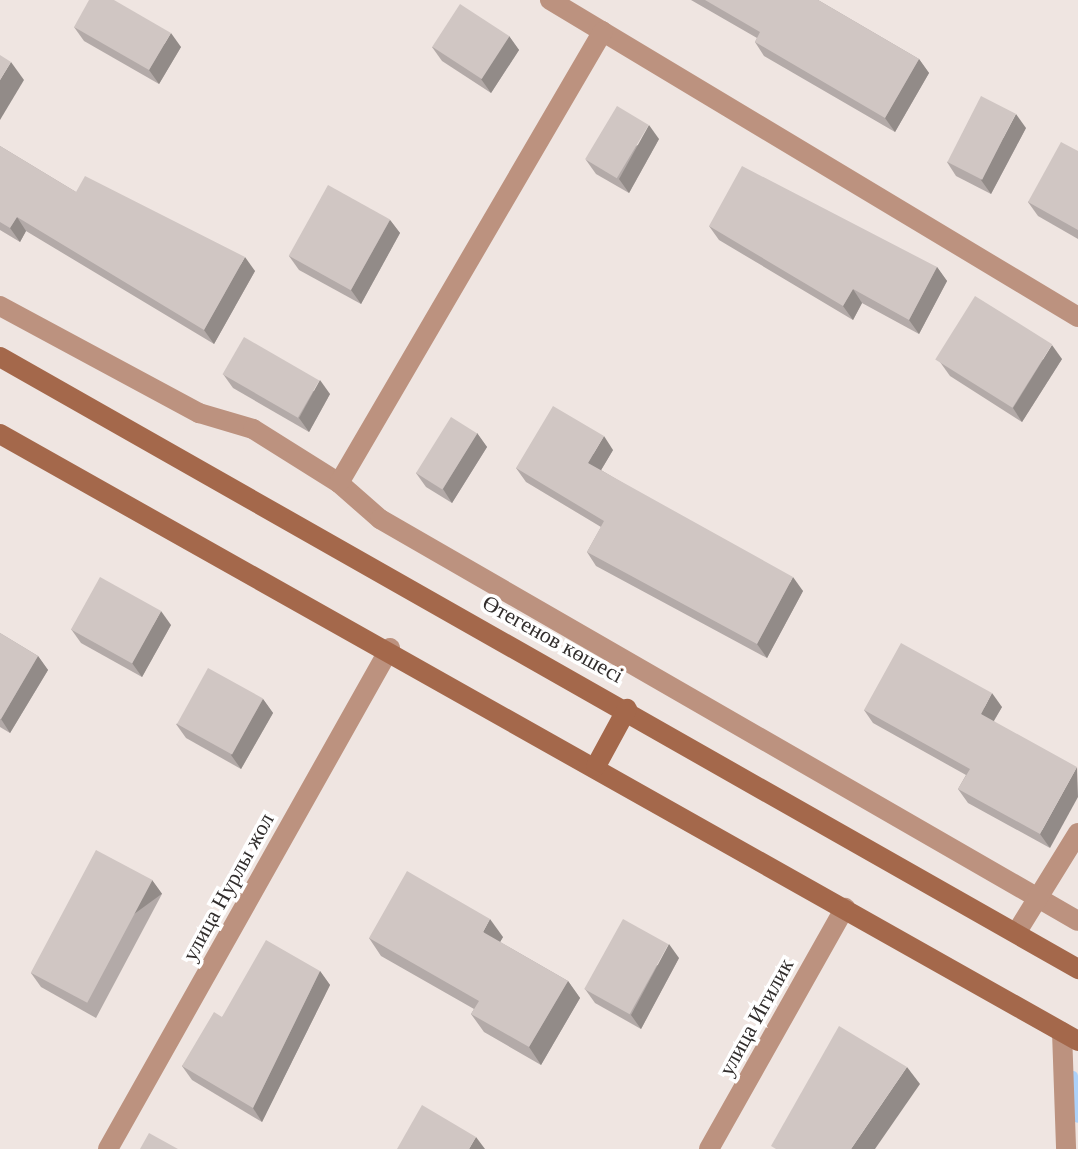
<!DOCTYPE html>
<html>
<head>
<meta charset="utf-8">
<style>
	body { margin:0 }
	#map { position:relative; width:1078px; height:1149px; overflow:hidden; background:#efe5e1; font-family:"Times New Roman",serif }
	div>[style] { position:absolute }
	[style*='--x'] { left:calc(var(--x)*1px); top:calc(var(--y)*1px); width:calc(var(--w)*1px); rotate:calc(var(--a)*1deg) }
	.stream>* { height:10px; margin:-5px; padding:0 5px; transform-origin:5px; border-radius:5px; background:#acd1f9 }
	.minor>* { height:20px; margin:-10px; padding:0 10px; transform-origin:10px; border-radius:10px; background:#bc927f }
	.secondary>* { height:20px; margin:-10px; padding:0 10px; transform-origin:10px; border-radius:10px; background:#a4684b }
	.wall>* { inset:0; background:#b3aaa8 }
	.shaded-wall>* { inset:0; background:#928b88; transform-origin:0 0 }
	.building>* { inset:0; background:#d0c6c3; transform-origin:0 0 }
	span { translate:-50% -50%; white-space:nowrap; text-align:center; line-height:1.15; -webkit-text-stroke:7px #fff; paint-order:stroke }
	.street-label { font-size:22px; color:#312d2c }
</style>
</head>
<body>
<div id="map">
	<div class="stream">
		<div style="--x:1073;--y:1076;--w:42;--a:83.2"></div>
	</div>
	<div class="minor">
		<div style="--x:550;--y:0;--w:616;--a:30.98"></div>
		<div style="--x:0;--y:306;--w:226;--a:28.3"></div>
		<div style="--x:199;--y:413;--w:56;--a:16.5"></div>
		<div style="--x:253;--y:429;--w:102;--a:32.1"></div>
		<div style="--x:339;--y:483;--w:55;--a:41.3"></div>
		<div style="--x:380;--y:519;--w:805;--a:29.94"></div>
		<div style="--x:339;--y:483;--w:523;--a:-59.71"></div>
		<div style="--x:1018;--y:930;--w:114;--a:-58.3"></div>
		<div style="--x:1062;--y:1032;--w:117;--a:88"></div>
		<div style="--x:108;--y:1149;--w:575;--a:-60.63"></div>
		<div style="--x:709;--y:1149;--w:277;--a:-60.6"></div>
	</div>
	<div class="secondary">
		<div style="--x:0;--y:357;--w:1240;--a:29.58"></div>
		<div style="--x:0;--y:434;--w:1237;--a:29.38"></div>
		<div style="--x:596;--y:766;--w:65;--a:-61.5"></div>
	</div>
	<div class="wall">
		<div style="clip-path:polygon(691px 0,818px 0,919px 59px,929px 73px,895px 132px,764px 56px,755px 42px,757px 38px)"></div>
		<div style="clip-path:polygon(74px 27px,181px 47px,159px 84px,84px 41px)"></div>
		<div style="clip-path:polygon(509px 36px,519px 50px,491px 93px,442px 61px,432px 47px)"></div>
		<div style="clip-path:polygon(1026px 128px,991px 194px,956px 176px,947px 162px)"></div>
		<div style="clip-path:polygon(659px 139px,629px 193px,596px 174px,586px 160px)"></div>
		<div style="clip-path:polygon(0 146px,76px 192px,255px 271px,214px 344px,26px 231px,20px 242px,0 230px)"></div>
		<div style="clip-path:polygon(1078px 151px,1078px 239px,1038px 216px,1028px 202px)"></div>
		<div style="clip-path:polygon(390px 220px,400px 233px,361px 304px,299px 270px,289px 256px)"></div>
		<div style="clip-path:polygon(709px 226px,937px 267px,947px 281px,919px 334px,862px 303px,853px 320px,719px 240px)"></div>
		<div style="clip-path:polygon(1062px 359px,1022px 422px,950px 376px,940px 362px)"></div>
		<div style="clip-path:polygon(223px 374px,330px 394px,309px 432px,233px 388px)"></div>
		<div style="clip-path:polygon(477px 433px,487px 447px,452px 503px,426px 487px,416px 473px)"></div>
		<div style="clip-path:polygon(613px 450px,601px 470px,803px 591px,767px 658px,596px 566px,587px 552px,601px 527px,526px 482px,516px 468px)"></div>
		<div style="clip-path:polygon(171px 625px,142px 677px,81px 643px,71px 629px)"></div>
		<div style="clip-path:polygon(0 633px,38px 656px,48px 670px,10px 733px,0 727px)"></div>
		<div style="clip-path:polygon(263px 699px,273px 713px,241px 769px,186px 738px,176px 724px)"></div>
		<div style="clip-path:polygon(1002px 707px,994px 721px,1050px 848px,968px 803px,958px 789px,966px 775px,873px 723px,864px 710px)"></div>
		<div style="clip-path:polygon(152px 880px,162px 894px,96px 1018px,41px 987px,31px 973px)"></div>
		<div style="clip-path:polygon(503px 937px,500px 942px,568px 981px,580px 998px,541px 1065px,484px 1032px,471px 1014px,474px 1009px,381px 956px,369px 938px)"></div>
		<div style="clip-path:polygon(679px 958px,641px 1029px,595px 1003px,585px 989px)"></div>
		<div style="clip-path:polygon(320px 971px,330px 985px,262px 1122px,192px 1080px,182px 1066px,222px 1017px)"></div>
	</div>
	<div class="shaded-wall">
		<div style="clip-path:polygon(171px 33px,181px 47px,159px 84px,149px 70px)"></div>
		<div style="clip-path:polygon(509px 36px,519px 50px,491px 93px,481px 79px)"></div>
		<div style="clip-path:polygon(919px 59px,929px 73px,895px 132px,885px 118px)"></div>
		<div style="clip-path:polygon(11px 62px,24px 80px,0 120px,0 80px)"></div>
		<div style="clip-path:polygon(1016px 114px,1026px 128px,991px 194px,981px 180px)"></div>
		<div style="clip-path:polygon(649px 125px,659px 139px,629px 193px,619px 179px)"></div>
		<div style="clip-path:polygon(17px 217px,26px 231px,20px 242px,10px 228px)"></div>
		<div style="clip-path:polygon(390px 220px,400px 233px,361px 304px,351px 290px)"></div>
		<div style="clip-path:polygon(245px 257px,255px 271px,214px 344px,204px 330px)"></div>
		<div style="clip-path:polygon(937px 267px,947px 281px,919px 334px,909px 320px)"></div>
		<div style="clip-path:polygon(853px 289px,862px 303px,853px 320px,843px 306px)"></div>
		<div style="clip-path:polygon(1052px 345px,1062px 359px,1022px 422px,1013px 408px)"></div>
		<div style="clip-path:polygon(320px 380px,330px 394px,309px 432px,299px 418px)"></div>
		<div style="clip-path:polygon(477px 433px,487px 447px,452px 503px,443px 489px)"></div>
		<div style="clip-path:polygon(604px 436px,613px 450px,597px 477px,588px 463px)"></div>
		<div style="clip-path:polygon(793px 577px,803px 591px,767px 658px,757px 644px)"></div>
		<div style="clip-path:polygon(161px 611px,171px 625px,142px 677px,132px 663px)"></div>
		<div style="clip-path:polygon(38px 656px,48px 670px,10px 733px,1px 719px)"></div>
		<div style="clip-path:polygon(992px 693px,1002px 707px,990px 727px,981px 714px)"></div>
		<div style="clip-path:polygon(263px 699px,273px 713px,241px 769px,231px 755px)"></div>
		<div style="clip-path:polygon(1077px 767px,1078px 797px,1050px 848px,1040px 834px)"></div>
		<div style="left:152px;top:880px;width:17px;height:140px;rotate:54deg"></div>
		<div style="clip-path:polygon(490px 919px,503px 937px,496px 949px,483px 932px)"></div>
		<div style="clip-path:polygon(669px 944px,679px 958px,641px 1029px,631px 1015px)"></div>
		<div style="clip-path:polygon(320px 971px,330px 985px,262px 1122px,253px 1108px)"></div>
		<div style="clip-path:polygon(568px 981px,580px 998px,541px 1065px,529px 1047px)"></div>
		<div style="clip-path:polygon(907px 1067px,920px 1084px,875px 1149px,851px 1149px)"></div>
		<div style="clip-path:polygon(476px 1137px,485px 1149px,469px 1149px)"></div>
	</div>
	<div class="building">
		<div style="clip-path:polygon(89px 0,114px 0,171px 33px,149px 70px,74px 27px)"></div>
		<div style="clip-path:polygon(705px 0,818px 0,919px 59px,885px 118px,755px 42px,760px 32px)"></div>
		<div style="left:460px;top:4px;width:59px;height:51px;rotate:33deg"></div>
		<div style="clip-path:polygon(0 55px,11px 62px,0 80px)"></div>
		<div style="left:981px;top:96px;width:39px;height:74px;rotate:27deg"></div>
		<div style="left:617px;top:106px;width:37px;height:62px;rotate:31deg"></div>
		<div style="clip-path:polygon(1061px 142px,1078px 151px,1078px 230px,1028px 202px)"></div>
		<div style="clip-path:polygon(0 146px,76px 192px,85px 176px,245px 257px,204px 330px,17px 217px,10px 228px,0 222px)"></div>
		<div style="clip-path:polygon(742px 166px,937px 267px,909px 320px,853px 289px,843px 306px,709px 226px)"></div>
		<div style="left:328px;top:185px;width:71px;height:81px;rotate:29deg"></div>
		<div style="left:975px;top:296px;width:91px;height:75px;rotate:32deg"></div>
		<div style="left:244px;top:337px;width:87px;height:43px;rotate:30deg"></div>
		<div style="clip-path:polygon(553px 406px,604px 436px,588px 463px,793px 577px,757px 644px,587px 552px,604px 521px,516px 468px)"></div>
		<div style="left:451px;top:417px;width:31px;height:66px;rotate:32deg"></div>
		<div style="left:100px;top:577px;width:70px;height:60px;rotate:29deg"></div>
		<div style="clip-path:polygon(0 633px,38px 656px,1px 719px,0 719px)"></div>
		<div style="clip-path:polygon(901px 643px,992px 693px,981px 714px,1077px 767px,1040px 834px,958px 789px,970px 769px,864px 710px)"></div>
		<div style="left:208px;top:668px;width:63px;height:64px;rotate:29deg"></div>
		<div style="left:96px;top:850px;width:64px;height:139px;rotate:28deg"></div>
		<div style="clip-path:polygon(407px 871px,490px 919px,483px 932px,568px 981px,529px 1047px,471px 1014px,479px 1001px,369px 938px)"></div>
		<div style="left:623px;top:919px;width:52px;height:80px;rotate:29deg"></div>
		<div style="clip-path:polygon(266px 940px,320px 971px,253px 1108px,182px 1066px,214px 1012px,222px 1017px)"></div>
		<div style="clip-path:polygon(839px 1026px,907px 1067px,851px 1149px,776px 1149px,771px 1146px)"></div>
		<div style="clip-path:polygon(422px 1105px,476px 1137px,469px 1149px,397px 1149px)"></div>
		<div style="clip-path:polygon(149px 1133px,178px 1149px,140px 1149px)"></div>
	</div>
	<div class="street-label">
		<span style="left:553px;top:639px;rotate:29deg">Өтегенов көшесі</span>
		<span style="left:228px;top:887px;rotate:-61deg">улица Нурлы жол</span>
		<span style="left:756px;top:1017px;rotate:-61deg">улица Игилик</span>
	</div>
</div>
</body>
</html>
